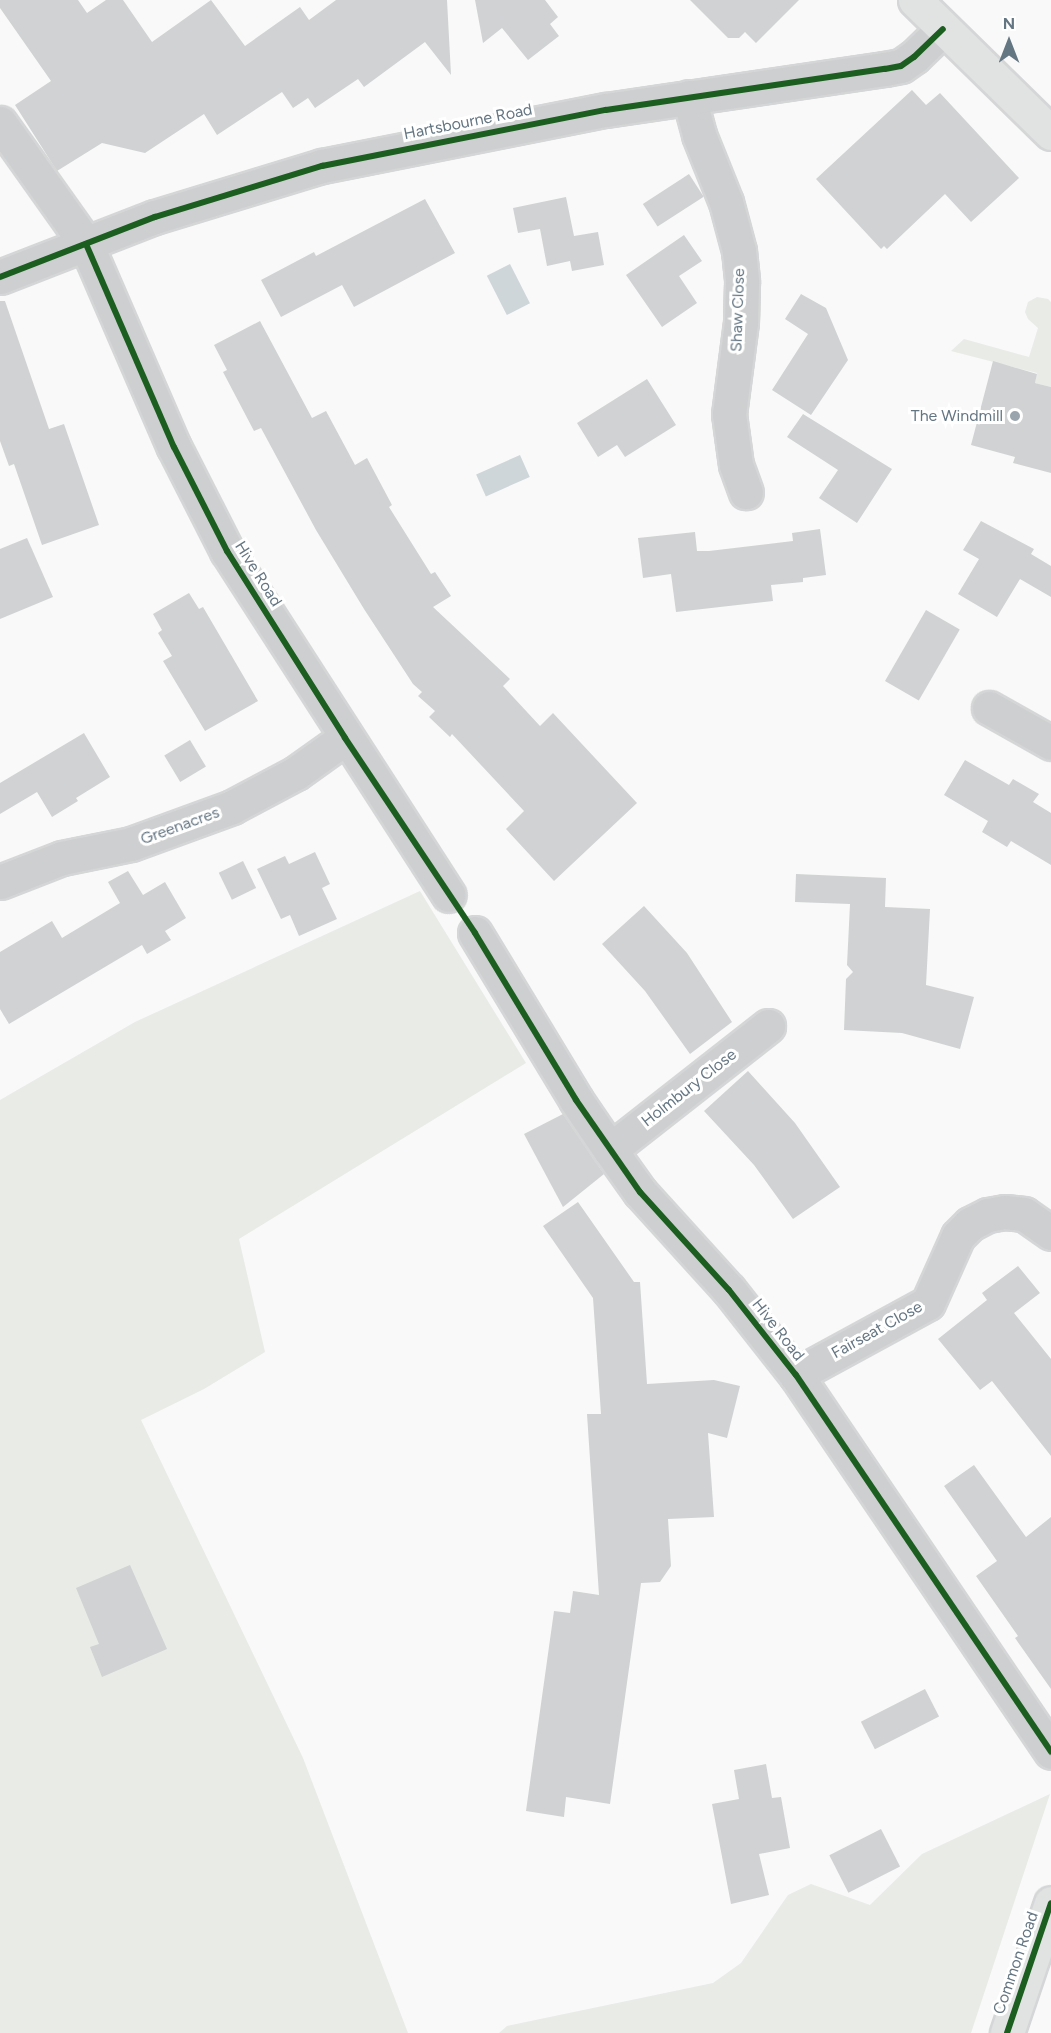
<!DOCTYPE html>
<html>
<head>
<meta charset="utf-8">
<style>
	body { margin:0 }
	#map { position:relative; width:1051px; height:2033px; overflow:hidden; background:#f9f9f9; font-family:Figtree,sans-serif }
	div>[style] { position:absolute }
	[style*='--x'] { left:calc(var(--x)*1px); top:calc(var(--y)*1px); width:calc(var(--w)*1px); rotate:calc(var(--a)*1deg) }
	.green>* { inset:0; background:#e8ebe6 }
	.water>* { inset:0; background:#ced6d9; transform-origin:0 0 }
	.building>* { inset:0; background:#d0d2d3; transform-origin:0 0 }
	.roads { filter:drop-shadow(2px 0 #d5d6d7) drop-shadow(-2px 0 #d5d6d7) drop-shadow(0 2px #d5d6d7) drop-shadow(0 -2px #d5d6d7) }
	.street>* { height:33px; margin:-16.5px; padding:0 16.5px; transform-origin:16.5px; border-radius:16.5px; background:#cecfd0 }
	.primary>* { height:33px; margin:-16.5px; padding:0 16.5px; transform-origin:16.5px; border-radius:16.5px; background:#e1e2e2 }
	.cycleway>* { height:6px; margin:-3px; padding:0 3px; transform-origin:3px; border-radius:3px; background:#1b5e20 }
	.dots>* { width:16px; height:16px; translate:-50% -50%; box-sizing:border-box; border:3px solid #fff; border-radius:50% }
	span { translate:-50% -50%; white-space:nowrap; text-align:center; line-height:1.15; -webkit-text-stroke:6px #fff; paint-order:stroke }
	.street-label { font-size:16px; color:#657683 }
	.poi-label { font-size:16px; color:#657683 }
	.right { translate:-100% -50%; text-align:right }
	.north { position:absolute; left:979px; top:12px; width:60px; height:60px; -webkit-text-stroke:4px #fff; paint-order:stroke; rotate:0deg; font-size:16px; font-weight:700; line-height:24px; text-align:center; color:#657683 }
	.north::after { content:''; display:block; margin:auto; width:21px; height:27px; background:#657683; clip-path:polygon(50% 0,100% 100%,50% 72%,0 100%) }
</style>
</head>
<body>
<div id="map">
	<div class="green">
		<div style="clip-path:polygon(1037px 297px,1048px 299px,1051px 302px,1051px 387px,1035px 383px,1037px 373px,951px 351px,964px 339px,1029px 357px,1038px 328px,1028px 319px,1025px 312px,1028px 302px)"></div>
		<div style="clip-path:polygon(420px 891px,526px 1063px,239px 1239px,265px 1352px,204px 1389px,141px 1420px,303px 1758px,408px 2033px,0 2033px,0 1100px,135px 1022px)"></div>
		<div style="clip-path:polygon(1050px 1794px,971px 2033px,499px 2033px,507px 2026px,713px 1983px,741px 1963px,788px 1895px,811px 1884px,870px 1905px,922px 1854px)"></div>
	</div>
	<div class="water">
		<div style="left:510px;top:264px;width:44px;height:26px;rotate:63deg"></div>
		<div style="left:520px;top:455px;width:24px;height:48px;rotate:66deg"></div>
	</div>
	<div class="building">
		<div style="clip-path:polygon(0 0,78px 0,87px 13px,106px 0,123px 0,152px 42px,211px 0,245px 46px,300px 7px,309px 20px,336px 0,447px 0,451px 75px,425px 42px,364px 87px,358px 79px,315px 108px,308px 98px,293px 108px,282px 92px,217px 135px,204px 114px,145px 153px,102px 143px,57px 171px,15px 105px,51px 81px,0 8px)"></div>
		<div style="clip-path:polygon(475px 0,545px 0,558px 17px,550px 24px,559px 36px,528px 60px,502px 28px,483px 43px)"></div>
		<div style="clip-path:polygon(690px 0,799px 0,756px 43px,745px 32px,739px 38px,728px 38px)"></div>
		<div style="clip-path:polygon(912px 90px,926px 105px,940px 93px,1019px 178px,971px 222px,945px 194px,887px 249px,884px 246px,881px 249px,816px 179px)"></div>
		<div style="left:689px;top:174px;width:27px;height:55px;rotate:57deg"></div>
		<div style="clip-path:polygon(566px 197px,574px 236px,598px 232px,604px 265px,572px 271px,570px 261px,547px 266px,540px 229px,518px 233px,513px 208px)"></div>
		<div style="clip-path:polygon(425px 199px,455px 253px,354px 307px,342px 285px,281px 317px,261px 280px,314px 252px,316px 256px)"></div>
		<div style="clip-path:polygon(684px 235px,702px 261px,679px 276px,697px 303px,662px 327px,626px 275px)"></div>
		<div style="clip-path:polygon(801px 294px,826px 308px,848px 360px,811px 415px,772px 390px,808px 334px,785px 319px)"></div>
		<div style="clip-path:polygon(0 301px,5px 301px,49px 429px,64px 424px,99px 525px,42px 545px,14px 464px,9px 466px,0 441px)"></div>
		<div style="clip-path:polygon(260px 321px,312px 418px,326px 411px,355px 465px,367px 458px,392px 505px,389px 507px,431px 574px,435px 572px,451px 596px,433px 607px,510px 679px,503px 686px,540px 726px,553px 713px,637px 803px,554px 881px,506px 829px,524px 811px,452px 734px,450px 737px,429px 717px,435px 711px,418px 696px,422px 692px,413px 684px,364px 609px,316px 530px,261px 428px,254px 431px,223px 372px,227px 370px,214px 345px)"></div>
		<div style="clip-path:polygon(993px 361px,1037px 374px,1035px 383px,1051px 387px,1051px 473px,1013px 463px,1015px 457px,971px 445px)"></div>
		<div style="clip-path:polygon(647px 379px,676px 425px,625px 457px,617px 445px,598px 457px,577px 423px)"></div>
		<div style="clip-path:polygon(803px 414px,892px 469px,857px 523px,819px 498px,838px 470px,787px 437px)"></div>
		<div style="clip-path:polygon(981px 521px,1034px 549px,1031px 554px,1051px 566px,1051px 597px,1020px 579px,997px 617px,958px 594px,979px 559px,963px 550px)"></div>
		<div style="clip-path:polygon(820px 529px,826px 575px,803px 578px,803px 582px,771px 585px,773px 601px,676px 612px,671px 574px,643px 578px,638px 538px,695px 532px,697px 551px,709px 551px,793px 541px,792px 533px)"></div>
		<div style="clip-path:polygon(27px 538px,53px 597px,0 619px,0 549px)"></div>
		<div style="clip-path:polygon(189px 593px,199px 609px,203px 607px,258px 701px,205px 731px,163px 661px,172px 656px,158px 633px,162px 630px,153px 614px)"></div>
		<div style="left:926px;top:610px;width:39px;height:82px;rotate:30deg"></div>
		<div style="clip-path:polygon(84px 733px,110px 777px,76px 798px,78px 801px,52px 817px,37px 792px,0 814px,0 783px)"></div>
		<div style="left:190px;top:740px;width:31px;height:30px;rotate:59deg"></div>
		<div style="clip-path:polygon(965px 760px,1009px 785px,1013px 779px,1039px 794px,1033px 802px,1051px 813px,1051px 865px,1011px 841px,1007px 847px,982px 832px,988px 821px,944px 795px)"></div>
		<div style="clip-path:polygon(315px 852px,330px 884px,322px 888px,337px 919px,299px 936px,290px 915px,281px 919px,257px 869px,285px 856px,289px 864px)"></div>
		<div style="left:243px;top:861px;width:30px;height:27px;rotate:64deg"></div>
		<div style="clip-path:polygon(128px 871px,143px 895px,165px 882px,186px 918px,165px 931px,171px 940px,147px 954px,142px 945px,9px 1024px,0 1009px,0 952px,52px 921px,62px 938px,120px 903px,108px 882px)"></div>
		<div style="clip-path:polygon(796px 874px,886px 878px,885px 907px,930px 909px,926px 985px,974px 997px,960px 1049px,902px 1033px,844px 1030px,846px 979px,853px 972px,847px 965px,850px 904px,795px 902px)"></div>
		<div style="clip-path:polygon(644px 906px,687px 953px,732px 1022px,690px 1054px,645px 991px,602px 944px)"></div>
		<div style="clip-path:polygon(748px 1071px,795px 1123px,840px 1187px,793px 1219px,754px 1165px,704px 1111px)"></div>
		<div style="clip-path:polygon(563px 1114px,604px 1174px,563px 1207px,524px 1134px)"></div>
		<div style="clip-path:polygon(578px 1202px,634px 1282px,640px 1282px,647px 1384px,714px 1380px,740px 1386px,727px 1438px,708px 1433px,714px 1517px,668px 1519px,671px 1566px,660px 1582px,641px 1583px,610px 1804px,566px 1797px,564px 1817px,526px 1811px,554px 1611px,570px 1613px,573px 1591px,599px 1595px,587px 1414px,601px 1414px,593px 1298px,543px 1226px)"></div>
		<div style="clip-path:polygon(1018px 1266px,1040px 1293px,1014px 1313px,1051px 1359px,1051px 1456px,992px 1381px,980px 1390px,938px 1339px,987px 1300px,982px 1293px)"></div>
		<div style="clip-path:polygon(974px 1465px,1026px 1537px,1051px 1517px,1051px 1689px,1015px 1638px,1018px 1636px,976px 1576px,997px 1561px,944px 1486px)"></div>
		<div style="clip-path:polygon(130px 1565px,167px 1649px,102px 1677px,90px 1647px,99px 1644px,76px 1588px)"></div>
		<div style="left:925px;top:1689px;width:31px;height:72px;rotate:63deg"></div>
		<div style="clip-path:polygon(766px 1764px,772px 1798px,781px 1797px,790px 1848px,759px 1854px,769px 1895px,731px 1904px,712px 1804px,739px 1799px,734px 1770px)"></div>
		<div style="left:881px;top:1829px;width:42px;height:58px;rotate:63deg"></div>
	</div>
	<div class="roads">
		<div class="street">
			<div style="--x:689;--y:97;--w:39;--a:75"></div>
			<div style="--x:699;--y:135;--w:72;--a:68.1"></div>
			<div style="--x:726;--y:202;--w:51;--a:75.1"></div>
			<div style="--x:739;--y:251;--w:31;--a:84"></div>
			<div style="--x:742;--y:282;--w:40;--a:91.4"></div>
			<div style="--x:741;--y:322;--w:93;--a:97.4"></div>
			<div style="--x:729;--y:414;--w:51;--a:82.2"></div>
			<div style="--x:736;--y:465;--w:29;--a:70"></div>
			<div style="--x:0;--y:123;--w:148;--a:54.6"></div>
			<div style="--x:86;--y:244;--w:221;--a:66.6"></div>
			<div style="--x:174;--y:447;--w:117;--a:63"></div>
			<div style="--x:227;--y:551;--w:409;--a:57.2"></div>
			<div style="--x:0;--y:277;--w:166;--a:-21.2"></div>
			<div style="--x:155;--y:217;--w:175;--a:-17"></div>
			<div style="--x:322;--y:166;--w:289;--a:-11.2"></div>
			<div style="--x:606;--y:110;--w:282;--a:-8.4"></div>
			<div style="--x:885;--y:69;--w:16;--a:-11"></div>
			<div style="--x:901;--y:66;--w:16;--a:-35"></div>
			<div style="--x:914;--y:57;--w:40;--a:-44"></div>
			<div style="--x:989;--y:708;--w:71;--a:29.4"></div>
			<div style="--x:0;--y:882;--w:66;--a:-21.2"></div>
			<div style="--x:62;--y:858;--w:70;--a:-11.5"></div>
			<div style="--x:131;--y:844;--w:108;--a:-20.1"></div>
			<div style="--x:232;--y:807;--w:72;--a:-28"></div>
			<div style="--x:296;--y:773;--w:60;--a:-35.5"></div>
			<div style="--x:475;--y:933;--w:195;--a:58.8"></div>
			<div style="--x:576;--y:1100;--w:60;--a:55.8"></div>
			<div style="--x:610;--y:1150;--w:52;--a:54.5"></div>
			<div style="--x:640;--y:1192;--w:132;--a:47.8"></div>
			<div style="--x:729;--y:1290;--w:108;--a:51.8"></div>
			<div style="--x:796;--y:1375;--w:455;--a:55.9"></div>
			<div style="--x:610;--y:1150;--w:201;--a:-38.1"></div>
			<div style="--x:796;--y:1375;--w:150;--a:-28.6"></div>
			<div style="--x:928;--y:1303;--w:73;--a:-65.9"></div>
			<div style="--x:958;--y:1236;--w:17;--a:-45"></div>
			<div style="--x:970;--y:1224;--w:20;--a:-27"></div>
			<div style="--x:988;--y:1215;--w:17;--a:-10"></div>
			<div style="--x:1005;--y:1212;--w:19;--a:6"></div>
			<div style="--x:1024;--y:1214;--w:33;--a:35"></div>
		</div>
		<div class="primary">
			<div style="--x:915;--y:0;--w:190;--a:44.4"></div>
			<div style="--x:1007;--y:2033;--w:137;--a:-71.3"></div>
		</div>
	</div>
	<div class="cycleway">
		<div style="--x:86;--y:244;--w:221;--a:66.6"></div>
		<div style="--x:174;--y:447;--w:117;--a:63"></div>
		<div style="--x:227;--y:551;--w:221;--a:57.7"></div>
		<div style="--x:345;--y:738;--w:234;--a:56.3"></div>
		<div style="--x:475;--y:933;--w:195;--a:58.8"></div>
		<div style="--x:576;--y:1100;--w:112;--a:55.2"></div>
		<div style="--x:640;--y:1192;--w:132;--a:47.8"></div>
		<div style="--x:729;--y:1290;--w:108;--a:51.8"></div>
		<div style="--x:796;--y:1375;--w:455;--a:55.9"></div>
		<div style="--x:0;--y:277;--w:166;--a:-21.2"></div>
		<div style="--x:155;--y:217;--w:175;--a:-17"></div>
		<div style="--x:322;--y:166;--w:289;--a:-11.2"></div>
		<div style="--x:606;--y:110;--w:282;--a:-8.4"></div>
		<div style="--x:885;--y:69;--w:16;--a:-11"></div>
		<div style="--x:901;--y:66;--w:16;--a:-35"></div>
		<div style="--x:914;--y:57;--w:40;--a:-44"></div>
		<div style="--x:1007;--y:2033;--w:137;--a:-71.3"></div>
	</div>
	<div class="dots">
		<div style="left:1015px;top:416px;background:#99a4ac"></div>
	</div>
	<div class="street-label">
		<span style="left:468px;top:122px;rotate:-11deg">Hartsbourne Road</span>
		<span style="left:738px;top:310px;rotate:-88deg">Shaw Close</span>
		<span style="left:258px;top:574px;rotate:58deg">Hive Road</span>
		<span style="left:180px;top:826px;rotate:-20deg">Greenacres</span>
		<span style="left:689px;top:1088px;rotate:-38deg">Holmbury Close</span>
		<span style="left:778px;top:1330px;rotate:52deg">Hive Road</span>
		<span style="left:877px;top:1330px;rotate:-29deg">Fairseat Close</span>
		<span style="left:1016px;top:1963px;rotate:-71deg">Common Road</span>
	</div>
	<div class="poi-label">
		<span class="right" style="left:1003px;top:416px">The Windmill</span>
	</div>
	<div class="north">N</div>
</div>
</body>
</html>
